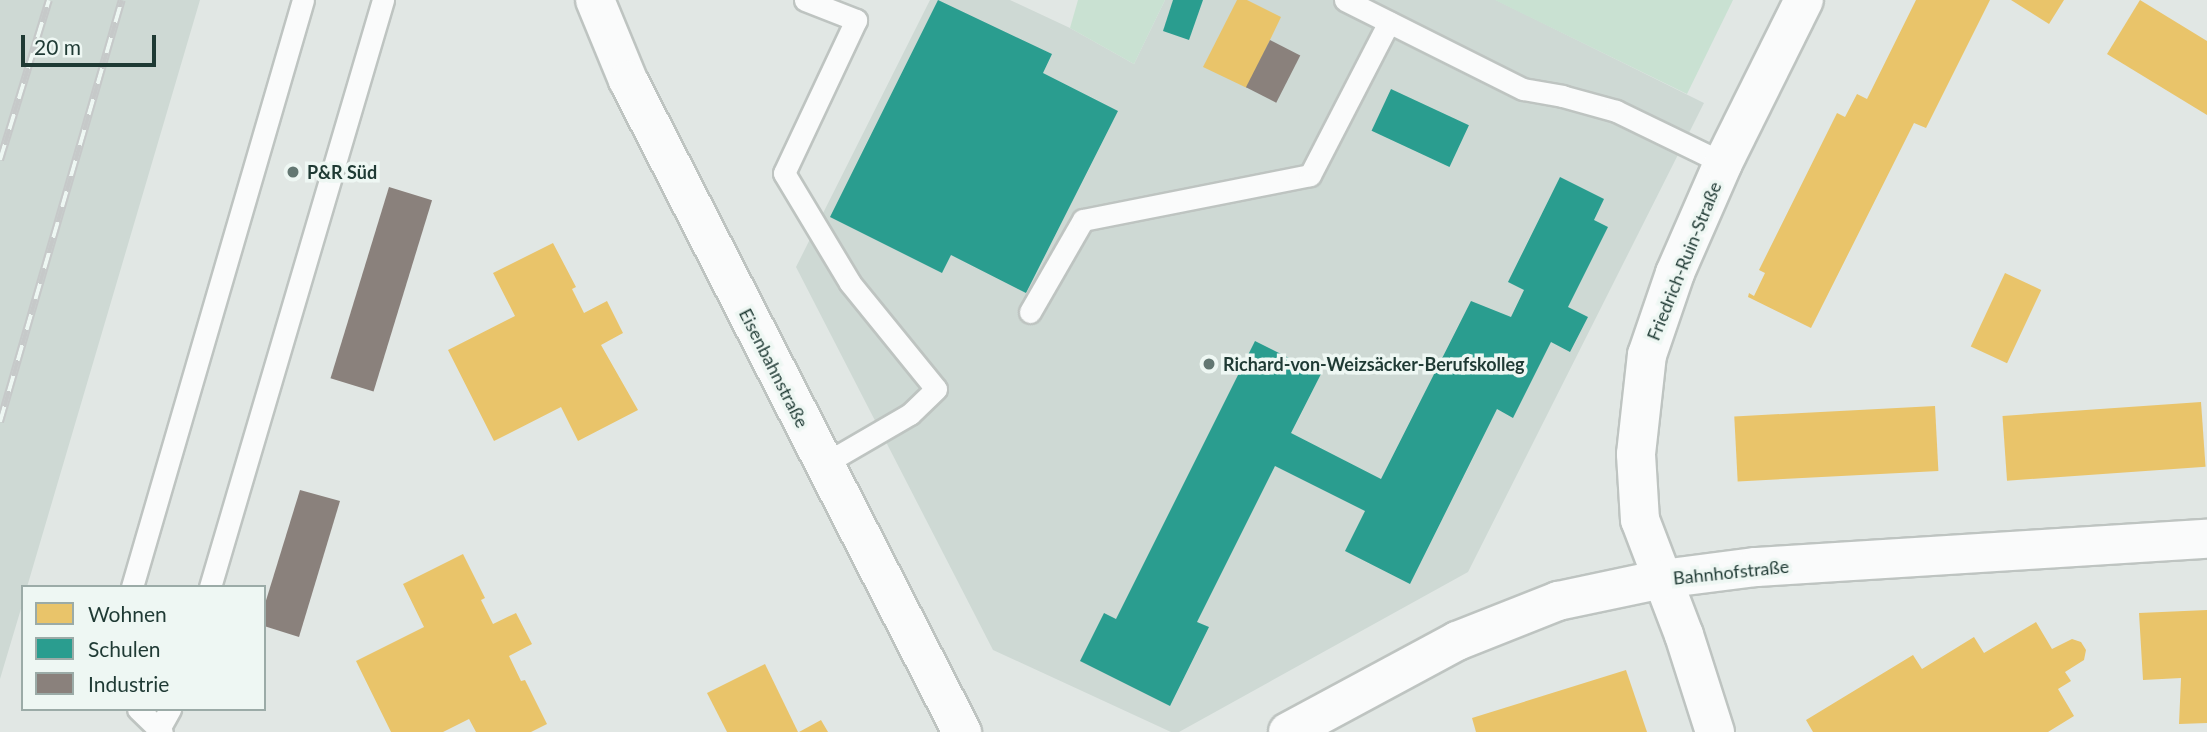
<!DOCTYPE html>
<html>
<head>
<meta charset="utf-8">
<style>
	body { margin:0 }
	#map { position:relative; width:2207px; height:732px; overflow:hidden; background:#e1e7e4; font-family:Lato,sans-serif }
	div>[style] { position:absolute }
	[style*='--x'] { left:calc(var(--x)*1px); top:calc(var(--y)*1px); width:calc(var(--w)*1px); rotate:calc(var(--a)*1deg) }
	.built>* { inset:0; background:#ced9d4 }
	.green>* { inset:0; background:#c9e1d2 }
	.homes>* { inset:0; background:#e9c46a; transform-origin:0 0 }
	.schools>* { inset:0; background:#2a9d8f; transform-origin:0 0 }
	.industry>* { inset:0; background:#8a817c; transform-origin:0 0 }
	.roads { filter:drop-shadow(2px 0 #bec4c1) drop-shadow(-2px 0 #bec4c1) drop-shadow(0 2px #bec4c1) drop-shadow(0 -2px #bec4c1) }
	.service>* { height:21px; margin:-10.5px; padding:0 10.5px; transform-origin:10.5px; border-radius:10.5px; background:#fafbfb }
	.minor>* { height:38px; margin:-19px; padding:0 19px; transform-origin:19px; border-radius:19px; background:#fafbfb }
	.tertiary>* { height:38px; margin:-19px; padding:0 19px; transform-origin:19px; border-radius:19px; background:#fafbfb }
	.rail>* { height:8px; margin-top:-4px; transform-origin:0; background:repeating-linear-gradient(90deg,#eef7f3 0 16px,#c6c9c9 0 32px); box-sizing:border-box; border-block:2px solid #c6c9c9 }
	.dots>* { width:19px; height:19px; translate:-50% -50%; box-sizing:border-box; border:4px solid #eef7f3; border-radius:50% }
	span { translate:-50% -50%; white-space:nowrap; text-align:center; line-height:1.15; -webkit-text-stroke:7px #eef7f3; paint-order:stroke }
	.poi-label { font-size:18px; color:#1f3a34; font-weight:700 }
	.left { translate:0 -50%; text-align:left }
	.street-label { font-size:18px; color:#1f3a34 }
	.legend { position:absolute; left:21px; top:585px; width:245px; height:126px; box-sizing:border-box; background:#eef7f3; border:2px solid #9baba7; margin:0; padding:9px 12px; list-style:none; font-size:21px; color:#1f3a34 }
	.legend li { display:flex; align-items:center; gap:14px; height:35px }
	.legend b { width:35px; border:2px solid #9baba7 }
	.scale { position:absolute; left:21px; top:35px; width:135px; height:32px; box-sizing:border-box; border:4px solid #1f3a34; border-top:0; padding-left:9px; font-size:21px; line-height:24px; white-space:nowrap; color:#1f3a34; -webkit-text-stroke:5px #eef7f3; paint-order:stroke }
</style>
</head>
<body>
<div id="map">
	<div class="built">
		<div style="clip-path:polygon(0 0,200px 0,27px 587px,23px 587px,23px 602px,0 679px)"></div>
		<div style="clip-path:polygon(930px 0,1010px 0,1070px 28px,1134px 64px,1165px 0,1496px 0,1704px 103px,1468px 572px,1179px 732px,1171px 732px,993px 650px,796px 267px)"></div>
	</div>
	<div class="green">
		<div style="clip-path:polygon(1078px 0,1165px 0,1134px 64px,1070px 28px)"></div>
		<div style="clip-path:polygon(1495px 0,1733px 0,1687px 94px)"></div>
	</div>
	<div class="homes">
		<div style="clip-path:polygon(1237px 0,1247px 0,1281px 17px,1247px 88px,1203px 67px)"></div>
		<div style="clip-path:polygon(1916px 0,1990px 0,1926px 128px,1914px 123px,1811px 328px,1748px 297px,1749px 293px,1754px 296px,1765px 273px,1759px 270px,1837px 113px,1845px 117px,1857px 94px,1867px 99px)"></div>
		<div style="clip-path:polygon(2011px 0,2064px 0,2049px 24px)"></div>
		<div style="clip-path:polygon(2140px 0,2207px 41px,2207px 115px,2107px 54px)"></div>
		<div style="clip-path:polygon(553px 243px,576px 287px,572px 289px,584px 313px,607px 301px,623px 333px,601px 345px,638px 410px,578px 441px,561px 407px,494px 441px,448px 350px,515px 316px,493px 273px)"></div>
		<div style="left:2005px;top:273px;width:40px;height:81px;rotate:25deg"></div>
		<div style="left:2201px;top:402px;width:65px;height:199px;rotate:86deg"></div>
		<div style="left:1935px;top:406px;width:65px;height:201px;rotate:87deg"></div>
		<div style="clip-path:polygon(463px 554px,485px 598px,481px 600px,493px 624px,516px 613px,532px 644px,509px 656px,521px 681px,525px 680px,547px 724px,531px 732px,476px 732px,469px 719px,443px 732px,391px 732px,356px 661px,424px 627px,403px 584px)"></div>
		<div style="clip-path:polygon(2207px 610px,2207px 723px,2179px 724px,2181px 678px,2143px 680px,2139px 613px)"></div>
		<div style="clip-path:polygon(2036px 622px,2052px 649px,2072px 639px,2081px 642px,2086px 650px,2084px 660px,2065px 672px,2071px 681px,2058px 689px,2074px 716px,2048px 732px,1813px 732px,1806px 720px,1913px 655px,1922px 669px,1974px 637px,1984px 653px)"></div>
		<div style="clip-path:polygon(765px 664px,798px 732px,727px 732px,707px 693px)"></div>
		<div style="clip-path:polygon(1626px 670px,1647px 732px,1476px 732px,1472px 718px)"></div>
		<div style="clip-path:polygon(821px 720px,828px 732px,799px 732px)"></div>
	</div>
	<div class="schools">
		<div style="clip-path:polygon(938px 0,1052px 54px,1043px 73px,1118px 111px,1026px 293px,951px 255px,942px 273px,830px 217px)"></div>
		<div style="clip-path:polygon(1173px 0,1203px 0,1189px 40px,1163px 31px)"></div>
		<div style="left:1391px;top:89px;width:86px;height:46px;rotate:25deg"></div>
		<div style="clip-path:polygon(1560px 177px,1604px 199px,1594px 220px,1608px 227px,1568px 307px,1588px 317px,1570px 352px,1551px 342px,1513px 418px,1497px 409px,1410px 584px,1345px 551px,1365px 511px,1275px 466px,1197px 622px,1209px 627px,1170px 706px,1080px 661px,1104px 613px,1116px 619px,1255px 341px,1321px 374px,1291px 433px,1381px 479px,1471px 301px,1511px 317px,1524px 290px,1508px 282px)"></div>
	</div>
	<div class="industry">
		<div style="left:1270px;top:40px;width:34px;height:53px;rotate:27deg"></div>
		<div style="left:389px;top:187px;width:45px;height:200px;rotate:17deg"></div>
		<div style="clip-path:polygon(300px 490px,340px 501px,299px 637px,264px 626px,264px 607px)"></div>
	</div>
	<div class="roads">
		<div class="service">
			<div style="--x:805;--y:0;--w:55;--a:21.4"></div>
			<div style="--x:856;--y:20;--w:169;--a:115.2"></div>
			<div style="--x:784;--y:173;--w:128;--a:59"></div>
			<div style="--x:850;--y:283;--w:136;--a:50.9"></div>
			<div style="--x:936;--y:389;--w:36;--a:136"></div>
			<div style="--x:910;--y:414;--w:99;--a:149.8"></div>
			<div style="--x:1345;--y:0;--w:199;--a:26.6"></div>
			<div style="--x:1523;--y:89;--w:40;--a:10"></div>
			<div style="--x:1562;--y:96;--w:56;--a:15.5"></div>
			<div style="--x:1616;--y:111;--w:119;--a:25.9"></div>
			<div style="--x:1030;--y:312;--w:106;--a:-60.1"></div>
			<div style="--x:1083;--y:220;--w:231;--a:-11.2"></div>
			<div style="--x:1310;--y:175;--w:172;--a:-62.7"></div>
			<div style="--x:132;--y:587;--w:611;--a:-73.76"></div>
			<div style="--x:210;--y:587;--w:612;--a:-73.58"></div>
			<div style="--x:138;--y:709;--w:33;--a:44"></div>
			<div style="--x:159;--y:729;--w:23;--a:-61"></div>
		</div>
		<div class="minor">
			<div style="--x:1715;--y:732;--w:102;--a:-107.7"></div>
			<div style="--x:1684;--y:635;--w:123;--a:-110.9"></div>
			<div style="--x:1640;--y:520;--w:66;--a:-93.5"></div>
			<div style="--x:1636;--y:454;--w:100;--a:-83.7"></div>
			<div style="--x:1647;--y:355;--w:87;--a:-71.1"></div>
			<div style="--x:1675;--y:273;--w:120;--a:-66.4"></div>
			<div style="--x:1723;--y:163;--w:182;--a:-63.6"></div>
		</div>
		<div class="tertiary">
			<div style="--x:595;--y:0;--w:87;--a:67.6"></div>
			<div style="--x:628;--y:80;--w:733;--a:62.88"></div>
			<div style="--x:1288;--y:732;--w:192;--a:-28.3"></div>
			<div style="--x:1457;--y:641;--w:109;--a:-21.6"></div>
			<div style="--x:1558;--y:601;--w:106;--a:-11.9"></div>
			<div style="--x:1662;--y:579;--w:95;--a:-7.3"></div>
			<div style="--x:1756;--y:567;--w:452;--a:-3.6"></div>
		</div>
	</div>
	<div class="rail">
		<div style="--x:0;--y:160;--w:167;--a:-73"></div>
		<div style="--x:0;--y:422;--w:439;--a:-73.9"></div>
	</div>
	<div class="dots">
		<div style="left:293px;top:172px;background:#637772"></div>
		<div style="left:1209px;top:364px;background:#637772"></div>
	</div>
	<div class="poi-label">
		<span class="left" style="left:307px;top:172px">P&amp;R Süd</span>
		<span class="left" style="left:1223px;top:364px">Richard-von-Weizsäcker-Berufskolleg</span>
	</div>
	<div class="street-label">
		<span style="left:1684px;top:261px;rotate:-68deg">Friedrich-Ruin-Straße</span>
		<span style="left:774px;top:368px;rotate:63deg">Eisenbahnstraße</span>
		<span style="left:1731px;top:572px;rotate:-6deg">Bahnhofstraße</span>
	</div>
	<ul class="legend">
	<li><b style="height:19px;background:#e9c46a"></b>Wohnen</li>
	<li><b style="height:19px;background:#2a9d8f"></b>Schulen</li>
	<li><b style="height:19px;background:#8a817c"></b>Industrie</li>
	</ul>
	<div class="scale">20 m</div>
</div>
</body>
</html>
